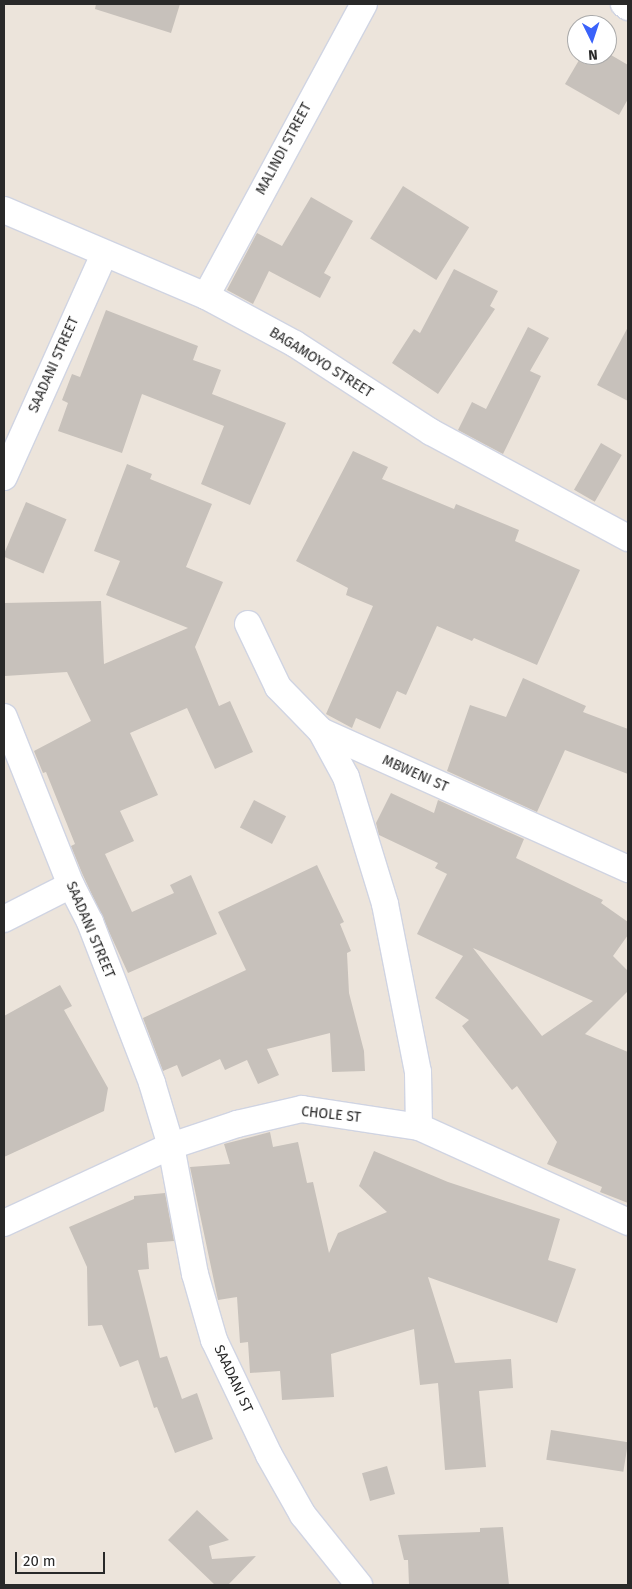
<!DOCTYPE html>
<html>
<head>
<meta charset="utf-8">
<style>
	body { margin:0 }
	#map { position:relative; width:632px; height:1589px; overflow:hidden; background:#ece4db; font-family:"Fira Sans",sans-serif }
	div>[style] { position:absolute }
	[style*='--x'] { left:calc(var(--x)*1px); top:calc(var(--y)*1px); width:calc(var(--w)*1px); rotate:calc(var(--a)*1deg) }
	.building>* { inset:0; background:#c7c1bb; transform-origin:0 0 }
	.roads { filter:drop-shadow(1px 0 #d0d4e2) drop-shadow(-1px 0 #d0d4e2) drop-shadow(0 1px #d0d4e2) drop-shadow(0 -1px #d0d4e2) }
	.street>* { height:26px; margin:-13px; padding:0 13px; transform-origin:13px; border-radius:13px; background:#fff }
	span { translate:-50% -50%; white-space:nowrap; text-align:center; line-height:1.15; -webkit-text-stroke:4px #fff; paint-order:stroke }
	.street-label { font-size:14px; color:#292929 }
	.frame { position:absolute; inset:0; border:5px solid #292929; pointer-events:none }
	.north { position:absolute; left:567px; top:15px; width:50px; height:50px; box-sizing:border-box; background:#fff; border:1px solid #a9a9a9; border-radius:50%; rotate:176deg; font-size:14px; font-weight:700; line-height:20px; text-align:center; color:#292929 }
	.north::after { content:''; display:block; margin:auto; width:18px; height:22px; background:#3a62fa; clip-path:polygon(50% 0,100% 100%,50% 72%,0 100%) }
	.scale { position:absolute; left:15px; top:1552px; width:90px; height:22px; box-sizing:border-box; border:2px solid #292929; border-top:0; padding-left:6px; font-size:15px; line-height:18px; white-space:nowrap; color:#292929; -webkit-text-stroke:4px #fff; paint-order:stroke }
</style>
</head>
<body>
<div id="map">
	<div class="building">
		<div style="clip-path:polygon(96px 4px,180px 4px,171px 33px,95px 9px)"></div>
		<div style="clip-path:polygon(582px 55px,611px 55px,628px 65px,628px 99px,619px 115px,565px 84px)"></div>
		<div style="left:403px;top:186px;width:78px;height:62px;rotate:32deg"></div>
		<div style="clip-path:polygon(311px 197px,353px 221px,324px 273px,331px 277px,320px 298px,269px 271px,253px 304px,227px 290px,257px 233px,282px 246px)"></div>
		<div style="clip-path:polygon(454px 269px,498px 291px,490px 306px,495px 309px,438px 394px,392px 363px,414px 329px,420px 333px)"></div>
		<div style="clip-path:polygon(106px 310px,198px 346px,193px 360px,221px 370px,212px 394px,286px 423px,250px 505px,201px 484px,224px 426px,142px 394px,122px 453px,58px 431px,68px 403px,62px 400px,72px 374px,80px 377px)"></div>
		<div style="clip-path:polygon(528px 327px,549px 338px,530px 371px,541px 376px,503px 454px,458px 430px,472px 402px,486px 409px)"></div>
		<div style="clip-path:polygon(628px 327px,628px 401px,597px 385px)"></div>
		<div style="left:601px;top:443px;width:24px;height:54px;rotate:30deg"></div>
		<div style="clip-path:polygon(353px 451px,388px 467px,382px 479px,454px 509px,456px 504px,519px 530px,515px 541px,580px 570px,537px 665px,474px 638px,472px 641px,437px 626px,406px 695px,397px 691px,380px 729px,356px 718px,352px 728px,326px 714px,373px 606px,346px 595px,348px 588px,296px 561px)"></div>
		<div style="clip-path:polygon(127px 464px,152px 474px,150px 479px,212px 504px,186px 567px,223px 582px,195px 647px,219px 706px,230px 701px,253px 752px,215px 769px,187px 708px,130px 733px,158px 795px,120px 811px,134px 841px,105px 854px,132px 912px,174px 893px,170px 885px,191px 875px,217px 934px,128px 973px,82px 873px,71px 846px,75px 844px,46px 772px,43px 773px,34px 751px,91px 721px,67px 672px,5px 676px,4px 647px,4px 603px,101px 601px,104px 664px,188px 628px,106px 595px,120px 561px,94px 551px)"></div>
		<div style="left:26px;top:502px;width:44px;height:59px;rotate:23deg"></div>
		<div style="clip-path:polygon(523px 678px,586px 706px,583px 712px,628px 729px,628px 774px,565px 750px,537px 812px,447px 771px,470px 705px,506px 717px)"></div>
		<div style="clip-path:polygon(evenodd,391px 793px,434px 813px,438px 800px,524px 839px,516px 858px,603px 900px,601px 903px,628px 922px,628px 935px,613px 956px,628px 971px,628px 991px,585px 1034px,628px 1052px,628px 1203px,600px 1192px,602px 1187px,547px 1164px,557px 1142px,517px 1086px,512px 1090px,462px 1026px,469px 1020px,435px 998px,463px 956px,417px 934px,447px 874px,435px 868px,438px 863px,379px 835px,376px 823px,391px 793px,473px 948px,593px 1001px,542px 1036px,473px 948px)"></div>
		<div style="left:254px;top:800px;width:36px;height:31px;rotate:27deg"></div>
		<div style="clip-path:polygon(317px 865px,344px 922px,340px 924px,351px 951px,347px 953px,349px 993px,364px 1051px,365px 1071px,332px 1072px,330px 1033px,267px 1049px,279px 1075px,258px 1084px,247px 1060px,225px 1070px,220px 1059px,182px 1077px,177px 1065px,163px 1071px,143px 1018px,246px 970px,218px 912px)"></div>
		<div style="clip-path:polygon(60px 985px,72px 1006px,64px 1010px,108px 1088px,104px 1111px,4px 1157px,4px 1016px)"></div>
		<div style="clip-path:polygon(270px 1132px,273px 1147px,298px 1142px,307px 1183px,313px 1182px,329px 1253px,338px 1233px,387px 1212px,359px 1186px,374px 1151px,448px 1182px,560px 1219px,548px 1260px,576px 1269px,557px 1323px,428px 1277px,455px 1363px,511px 1359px,513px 1388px,479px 1391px,486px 1467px,445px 1470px,438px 1383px,420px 1385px,414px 1329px,331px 1354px,334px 1397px,282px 1400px,280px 1371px,250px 1373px,248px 1342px,240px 1343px,237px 1297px,218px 1300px,190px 1167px,230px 1164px,224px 1144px)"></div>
		<div style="clip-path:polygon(165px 1193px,174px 1241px,147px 1243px,149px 1269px,138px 1270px,160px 1358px,167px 1356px,182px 1399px,197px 1393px,213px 1439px,175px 1453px,157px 1407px,154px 1408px,138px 1360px,120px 1367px,102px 1325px,88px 1326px,87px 1267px,69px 1227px,134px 1199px,134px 1196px)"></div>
		<div style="left:551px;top:1430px;width:78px;height:30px;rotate:9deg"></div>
		<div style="left:387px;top:1466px;width:29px;height:26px;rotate:74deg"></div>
		<div style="clip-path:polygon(197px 1510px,229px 1540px,209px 1546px,212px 1559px,256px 1556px,228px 1585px,215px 1585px,168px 1540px)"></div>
		<div style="clip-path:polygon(503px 1527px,509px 1585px,409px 1585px,408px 1560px,404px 1560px,398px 1535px,480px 1532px,480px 1528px)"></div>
	</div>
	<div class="roads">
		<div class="street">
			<div style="--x:624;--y:4;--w:5;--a:37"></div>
			<div style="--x:4;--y:210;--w:220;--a:23.1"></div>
			<div style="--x:206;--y:296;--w:101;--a:28.3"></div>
			<div style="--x:295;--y:344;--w:162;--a:32.9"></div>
			<div style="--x:431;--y:432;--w:224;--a:28.3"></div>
			<div style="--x:206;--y:296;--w:332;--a:-61.6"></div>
			<div style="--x:4;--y:477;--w:244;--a:-65.8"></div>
			<div style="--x:248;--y:624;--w:70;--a:64.5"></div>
			<div style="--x:278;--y:687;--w:62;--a:45.7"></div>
			<div style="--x:321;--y:731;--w:337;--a:24.2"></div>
			<div style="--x:4;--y:717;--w:181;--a:68.3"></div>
			<div style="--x:71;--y:885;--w:42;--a:62.8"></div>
			<div style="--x:90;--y:922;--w:173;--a:68.9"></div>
			<div style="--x:152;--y:1083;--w:66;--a:73.2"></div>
			<div style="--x:171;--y:1146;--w:130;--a:79.4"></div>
			<div style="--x:195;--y:1274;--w:69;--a:73.9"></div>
			<div style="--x:214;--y:1340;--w:127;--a:64.4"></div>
			<div style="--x:269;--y:1455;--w:69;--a:60.5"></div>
			<div style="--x:303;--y:1515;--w:90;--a:51.3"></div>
			<div style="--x:321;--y:731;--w:52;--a:61.5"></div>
			<div style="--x:346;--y:777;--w:133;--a:72.9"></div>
			<div style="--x:385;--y:904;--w:171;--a:78.9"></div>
			<div style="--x:418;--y:1072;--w:55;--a:89"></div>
			<div style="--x:4;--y:919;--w:75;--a:-26.9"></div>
			<div style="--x:4;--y:1223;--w:184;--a:-24.8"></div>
			<div style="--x:171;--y:1146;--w:70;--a:-18.4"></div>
			<div style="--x:237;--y:1124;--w:67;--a:-13"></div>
			<div style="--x:302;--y:1109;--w:118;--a:8.7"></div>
			<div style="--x:419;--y:1127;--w:230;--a:24.4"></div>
		</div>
	</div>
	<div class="street-label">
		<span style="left:284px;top:149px;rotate:-62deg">MALINDI STREET</span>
		<span style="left:321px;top:363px;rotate:32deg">BAGAMOYO STREET</span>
		<span style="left:54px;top:365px;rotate:-66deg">SAADANI STREET</span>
		<span style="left:415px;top:774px;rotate:24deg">MBWENI ST</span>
		<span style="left:90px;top:930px;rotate:67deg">SAADANI STREET</span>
		<span style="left:331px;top:1115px;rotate:6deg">CHOLE ST</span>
		<span style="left:233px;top:1379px;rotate:65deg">SAADANI ST</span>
	</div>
	<div class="frame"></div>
	<div class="north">N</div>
	<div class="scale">20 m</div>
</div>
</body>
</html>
